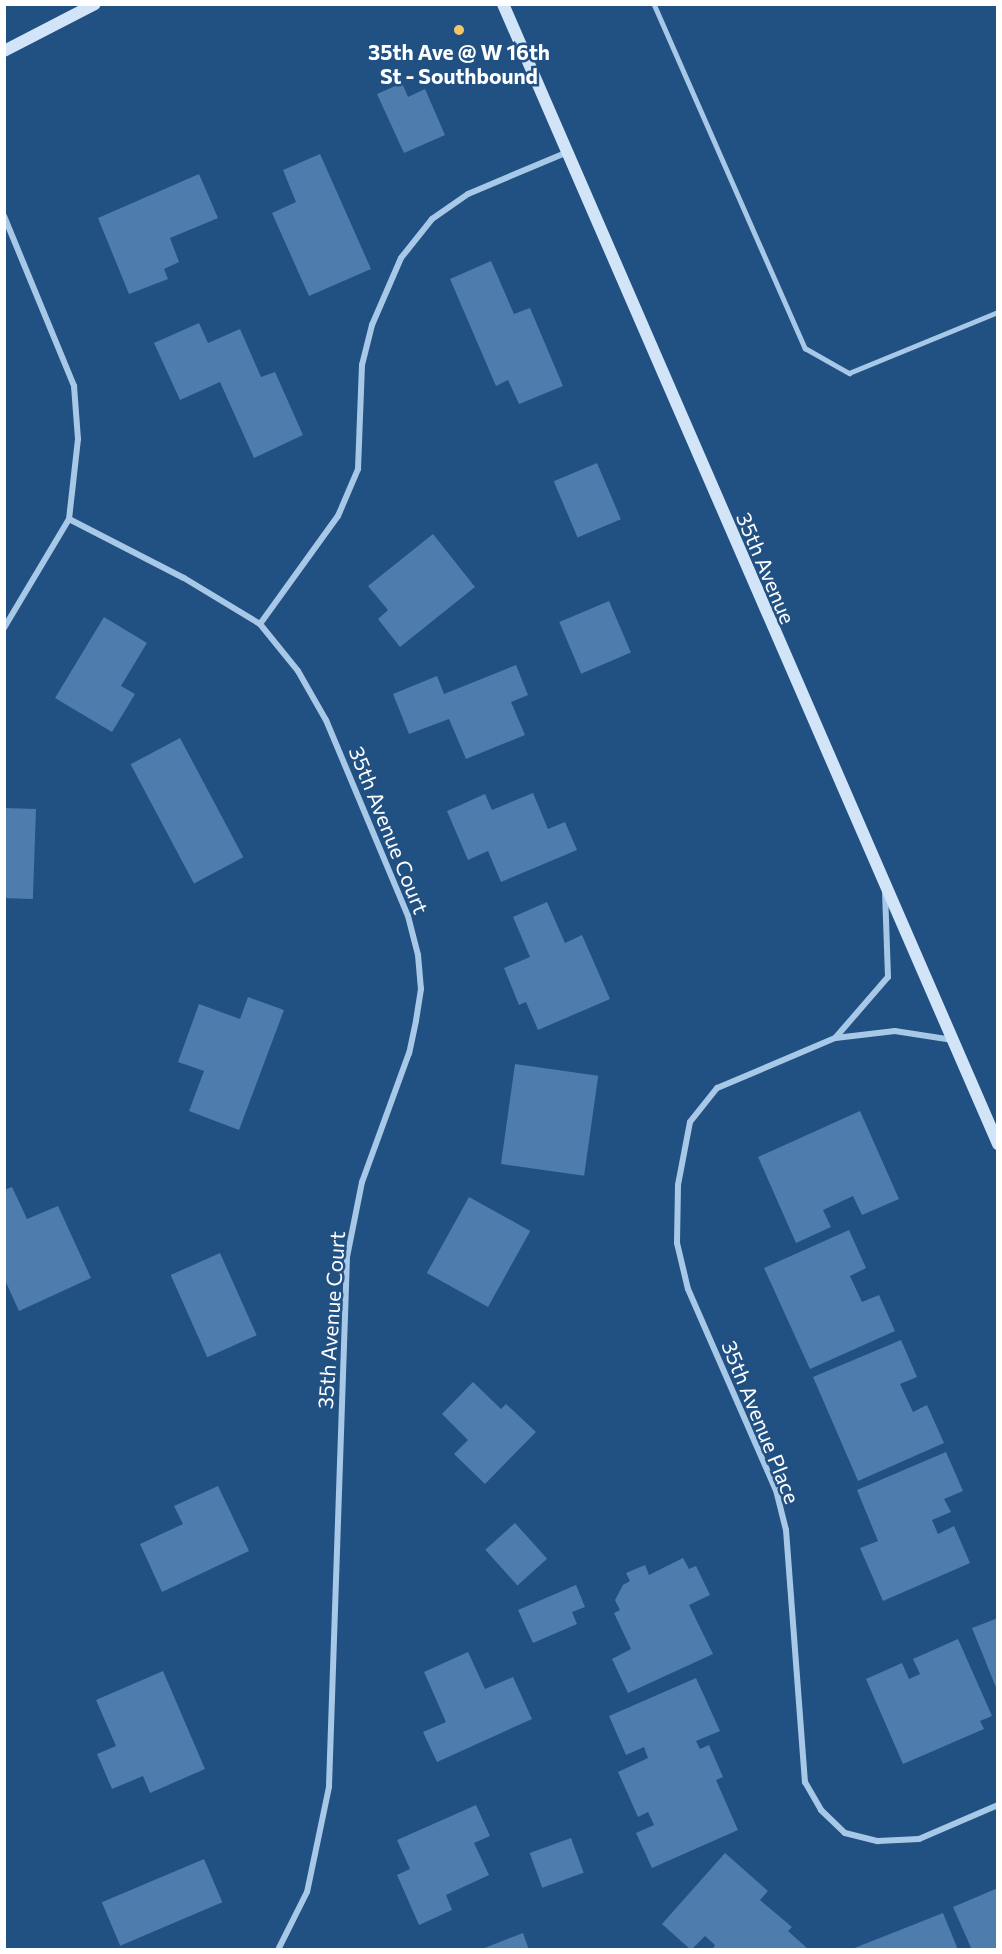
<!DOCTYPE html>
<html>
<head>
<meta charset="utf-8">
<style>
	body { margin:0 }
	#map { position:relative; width:1002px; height:1954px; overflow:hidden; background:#215082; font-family:Commissioner,sans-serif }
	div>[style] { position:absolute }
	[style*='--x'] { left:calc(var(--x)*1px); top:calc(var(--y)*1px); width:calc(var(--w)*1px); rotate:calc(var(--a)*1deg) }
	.building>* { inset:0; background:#4e7cac; transform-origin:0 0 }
	.service>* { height:4.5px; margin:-2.25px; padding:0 2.25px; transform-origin:2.25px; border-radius:2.25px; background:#a8c8e8 }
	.minor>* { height:6px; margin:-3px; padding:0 3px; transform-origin:3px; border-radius:3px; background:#a8c8e8 }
	.secondary>* { height:12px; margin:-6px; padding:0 6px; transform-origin:6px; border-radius:6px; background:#d2e4f7 }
	.dots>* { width:16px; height:16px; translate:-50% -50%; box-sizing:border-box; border:3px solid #215082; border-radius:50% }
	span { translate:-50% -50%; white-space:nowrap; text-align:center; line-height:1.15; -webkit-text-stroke:5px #215082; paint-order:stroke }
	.poi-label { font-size:21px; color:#fff; font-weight:700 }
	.street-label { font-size:21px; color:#fff }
	.frame { position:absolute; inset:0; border:6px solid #fff; pointer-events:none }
</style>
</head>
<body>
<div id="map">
	<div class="building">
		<div style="clip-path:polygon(402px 83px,408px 97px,425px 89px,445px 135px,404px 153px,377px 94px)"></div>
		<div style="clip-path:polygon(320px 154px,371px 269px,309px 296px,272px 213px,296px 202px,283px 170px)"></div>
		<div style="clip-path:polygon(199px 174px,218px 218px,170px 238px,179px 262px,164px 269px,168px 279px,129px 294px,98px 218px)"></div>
		<div style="clip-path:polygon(491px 261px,514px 314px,530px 308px,563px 386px,519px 404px,508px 380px,496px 386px,450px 279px)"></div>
		<div style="clip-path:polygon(199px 323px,208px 343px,240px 329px,261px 377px,275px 372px,303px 435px,254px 458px,220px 382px,180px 400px,154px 343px)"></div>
		<div style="left:597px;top:463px;width:61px;height:47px;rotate:67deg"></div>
		<div style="clip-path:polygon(433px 534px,475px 587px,400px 647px,378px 619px,388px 610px,368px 586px)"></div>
		<div style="left:609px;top:601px;width:56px;height:54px;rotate:67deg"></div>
		<div style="clip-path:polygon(104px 617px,147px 643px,121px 686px,135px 694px,112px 732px,55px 698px)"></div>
		<div style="clip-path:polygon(516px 665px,528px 695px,511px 702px,525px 735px,466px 759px,449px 719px,409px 734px,393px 694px,437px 676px,444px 694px)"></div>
		<div style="left:180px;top:738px;width:135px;height:56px;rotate:62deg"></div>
		<div style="clip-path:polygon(533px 793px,548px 829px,565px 822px,577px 850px,501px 882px,488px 851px,468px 860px,447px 811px,485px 794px,492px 810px)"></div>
		<div style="left:4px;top:808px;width:32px;height:90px;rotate:2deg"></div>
		<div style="clip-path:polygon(547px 902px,565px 943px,582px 935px,610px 999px,538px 1030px,526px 1002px,519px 1005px,504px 968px,530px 957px,513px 917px)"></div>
		<div style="clip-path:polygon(248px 997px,284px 1010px,239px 1130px,189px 1111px,204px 1071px,178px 1062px,199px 1004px,240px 1019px)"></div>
		<div style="left:515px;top:1064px;width:84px;height:101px;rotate:8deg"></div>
		<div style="clip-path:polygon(860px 1111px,899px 1199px,862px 1215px,853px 1196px,823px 1210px,831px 1227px,796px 1243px,758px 1157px)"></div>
		<div style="clip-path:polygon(12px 1187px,27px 1219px,58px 1206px,91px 1278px,19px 1311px,4px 1278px,4px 1190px)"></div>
		<div style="left:469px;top:1197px;width:70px;height:87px;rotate:29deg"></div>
		<div style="clip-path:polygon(849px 1230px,866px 1268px,850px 1276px,862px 1302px,879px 1295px,895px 1331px,810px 1369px,764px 1268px)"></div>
		<div style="left:220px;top:1253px;width:90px;height:54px;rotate:66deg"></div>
		<div style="clip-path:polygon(901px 1340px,917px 1377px,900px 1384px,913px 1412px,927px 1405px,944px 1443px,858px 1481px,813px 1377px)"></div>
		<div style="clip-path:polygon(473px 1382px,501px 1409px,506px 1404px,536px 1432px,485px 1484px,454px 1454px,468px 1440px,442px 1414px)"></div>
		<div style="clip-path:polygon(946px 1452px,963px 1491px,944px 1499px,951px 1512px,932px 1520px,938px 1534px,954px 1526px,970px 1563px,883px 1601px,860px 1548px,878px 1541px,857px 1490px)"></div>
		<div style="clip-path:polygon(218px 1486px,249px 1551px,162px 1592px,140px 1544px,183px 1524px,174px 1506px)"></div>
		<div style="left:515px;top:1523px;width:48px;height:40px;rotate:48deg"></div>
		<div style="clip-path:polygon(683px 1558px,689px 1569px,696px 1566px,710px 1595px,689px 1605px,713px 1654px,628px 1693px,612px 1659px,631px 1649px,614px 1613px,620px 1610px,615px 1600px,623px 1585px,630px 1581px,626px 1573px,645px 1565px,649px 1575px)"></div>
		<div style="clip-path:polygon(576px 1585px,585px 1607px,572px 1612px,577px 1624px,533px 1643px,518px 1610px)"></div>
		<div style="clip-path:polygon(998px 1618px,998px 1690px,997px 1690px,972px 1628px)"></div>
		<div style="clip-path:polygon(958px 1639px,992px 1716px,980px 1721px,984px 1729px,903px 1764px,866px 1679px,902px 1663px,909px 1679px,920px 1674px,913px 1659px)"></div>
		<div style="clip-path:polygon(468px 1652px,485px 1689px,513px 1677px,532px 1719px,437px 1762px,423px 1732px,446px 1722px,424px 1672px)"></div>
		<div style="clip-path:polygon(163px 1671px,205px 1769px,150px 1793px,143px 1776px,112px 1789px,97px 1754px,116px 1746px,96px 1700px)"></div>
		<div style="clip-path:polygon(696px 1678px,720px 1731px,696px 1741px,700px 1749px,709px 1745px,723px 1777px,716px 1780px,738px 1830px,652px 1868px,636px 1833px,654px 1825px,648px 1812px,638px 1817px,618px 1772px,648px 1758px,644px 1747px,626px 1755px,609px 1716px)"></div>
		<div style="clip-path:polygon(476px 1805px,490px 1836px,474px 1843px,489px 1875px,446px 1895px,452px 1910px,419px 1925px,397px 1875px,410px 1869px,397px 1840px)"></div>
		<div style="left:571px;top:1838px;width:37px;height:44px;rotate:70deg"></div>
		<div style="clip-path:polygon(725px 1853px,768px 1891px,760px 1900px,792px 1927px,788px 1931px,809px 1950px,712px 1950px,715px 1945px,705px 1936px,691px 1950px,662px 1924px)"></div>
		<div style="left:204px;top:1859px;width:47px;height:111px;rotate:67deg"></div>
		<div style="clip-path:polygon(998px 1888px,998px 1950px,972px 1950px,953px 1907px)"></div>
		<div style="clip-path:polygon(943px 1913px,958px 1950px,852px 1950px,852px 1949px)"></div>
		<div style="clip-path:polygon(523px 1933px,529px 1950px,482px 1950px,482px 1949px)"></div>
	</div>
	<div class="service">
		<div style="--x:654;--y:4;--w:376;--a:66.3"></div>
		<div style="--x:805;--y:348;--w:51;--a:29.6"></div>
		<div style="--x:849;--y:373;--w:161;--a:-22.3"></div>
	</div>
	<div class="minor">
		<div style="--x:4;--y:216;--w:184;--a:67.6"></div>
		<div style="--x:74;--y:386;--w:53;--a:85.7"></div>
		<div style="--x:78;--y:439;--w:81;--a:96.4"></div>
		<div style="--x:69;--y:519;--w:127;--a:120.8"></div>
		<div style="--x:69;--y:519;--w:129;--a:27.2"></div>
		<div style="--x:184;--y:578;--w:89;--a:31.2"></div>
		<div style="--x:260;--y:624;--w:60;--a:51"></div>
		<div style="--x:298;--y:671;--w:56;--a:60.3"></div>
		<div style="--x:326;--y:720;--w:212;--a:67.3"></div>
		<div style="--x:408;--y:916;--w:40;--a:75.6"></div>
		<div style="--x:418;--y:955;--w:34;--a:85"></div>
		<div style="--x:421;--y:989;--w:32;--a:99"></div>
		<div style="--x:416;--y:1021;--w:33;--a:102"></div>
		<div style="--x:409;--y:1053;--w:137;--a:110"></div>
		<div style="--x:362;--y:1182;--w:76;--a:101.3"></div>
		<div style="--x:347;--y:1257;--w:530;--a:91.95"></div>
		<div style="--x:329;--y:1787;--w:107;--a:101.8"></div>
		<div style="--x:307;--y:1892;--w:65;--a:116.6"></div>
		<div style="--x:260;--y:624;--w:133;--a:-54.2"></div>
		<div style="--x:338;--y:516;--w:51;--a:-66.9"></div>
		<div style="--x:358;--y:469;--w:104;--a:-87.8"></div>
		<div style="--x:362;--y:365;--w:41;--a:-76"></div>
		<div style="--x:372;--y:325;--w:73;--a:-66.6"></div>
		<div style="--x:401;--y:258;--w:50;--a:-51.5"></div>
		<div style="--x:432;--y:219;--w:44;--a:-34.8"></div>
		<div style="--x:468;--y:194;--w:105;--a:-22.9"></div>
		<div style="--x:836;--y:1037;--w:79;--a:-49.1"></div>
		<div style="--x:888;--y:977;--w:84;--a:-92"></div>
		<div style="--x:953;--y:1040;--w:59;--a:-171.2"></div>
		<div style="--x:895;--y:1031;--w:60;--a:173.3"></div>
		<div style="--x:835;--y:1038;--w:128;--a:157"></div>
		<div style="--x:717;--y:1088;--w:43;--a:128.5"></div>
		<div style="--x:690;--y:1122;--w:64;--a:100.8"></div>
		<div style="--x:678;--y:1185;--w:58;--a:91"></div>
		<div style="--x:677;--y:1243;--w:47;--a:76.6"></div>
		<div style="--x:688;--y:1289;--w:219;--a:66.4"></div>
		<div style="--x:776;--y:1490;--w:41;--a:76"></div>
		<div style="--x:786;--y:1530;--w:253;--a:85.7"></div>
		<div style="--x:805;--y:1782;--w:32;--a:60"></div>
		<div style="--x:821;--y:1810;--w:33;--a:44"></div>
		<div style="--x:845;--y:1833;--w:34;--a:14"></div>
		<div style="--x:878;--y:1841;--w:41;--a:-2.8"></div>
		<div style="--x:919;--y:1839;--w:86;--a:-23.3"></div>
	</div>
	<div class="secondary">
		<div style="--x:503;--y:4;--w:1243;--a:66.53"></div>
		<div style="--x:4;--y:51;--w:102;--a:-27.3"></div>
	</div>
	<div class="dots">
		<div style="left:459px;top:30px;background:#f5c669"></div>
	</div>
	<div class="poi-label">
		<span style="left:459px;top:64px">35th Ave @ W 16th<br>St - Southbound</span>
	</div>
	<div class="street-label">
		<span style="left:766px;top:568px;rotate:67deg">35th Avenue</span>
		<span style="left:389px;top:830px;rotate:68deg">35th Avenue Court</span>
		<span style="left:331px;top:1320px;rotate:-86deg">35th Avenue Court</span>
		<span style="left:761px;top:1422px;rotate:68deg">35th Avenue Place</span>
	</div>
	<div class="frame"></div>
</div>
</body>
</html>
